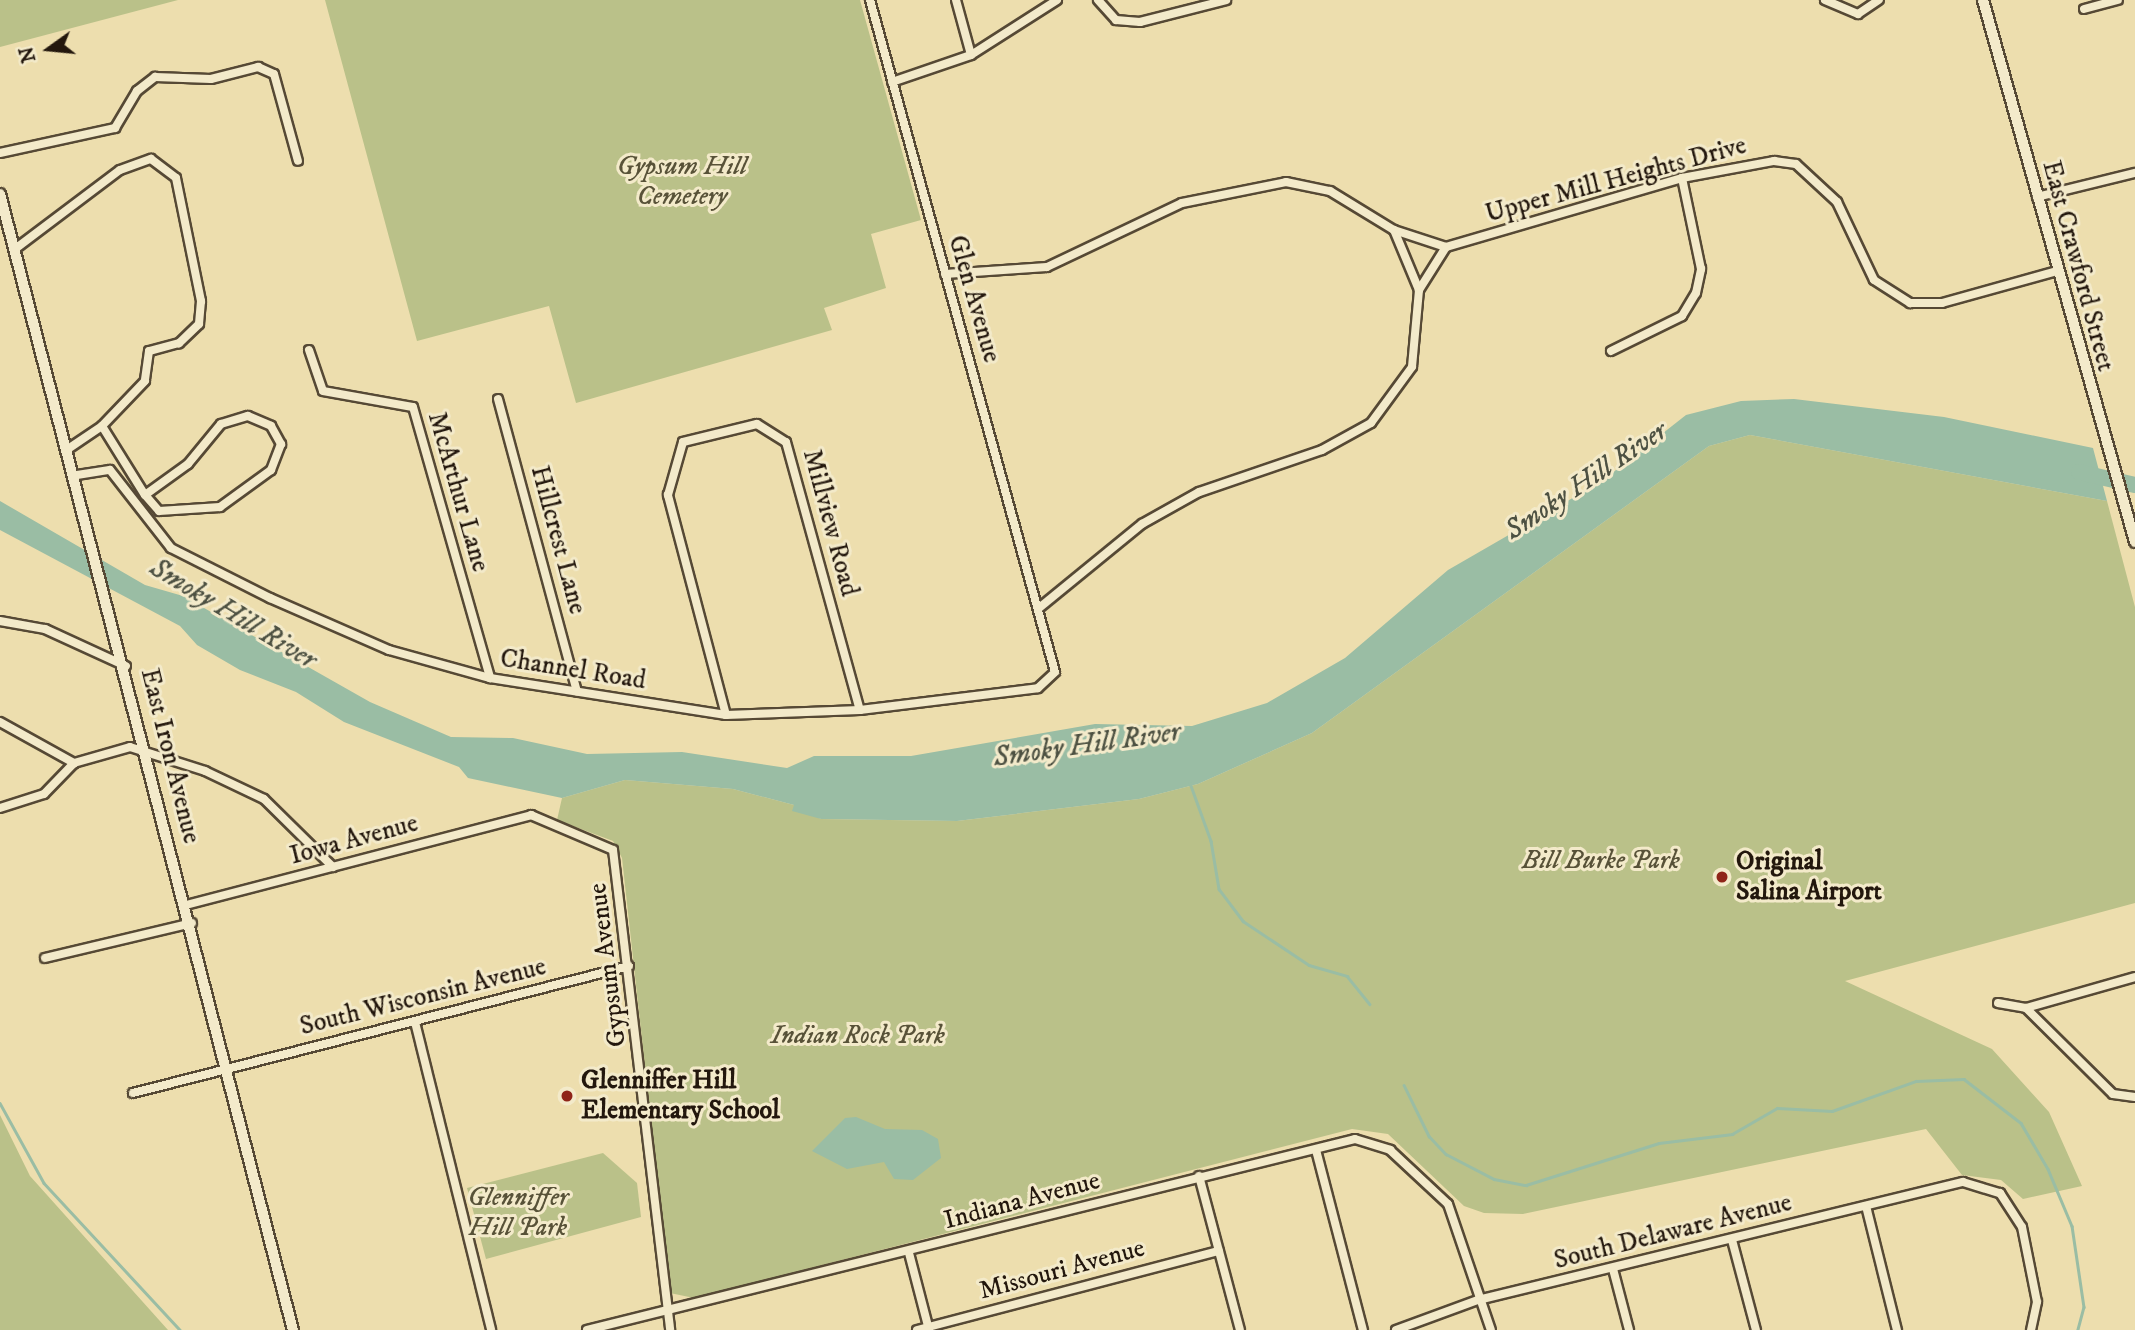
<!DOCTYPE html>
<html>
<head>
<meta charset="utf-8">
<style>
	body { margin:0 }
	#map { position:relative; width:2135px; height:1330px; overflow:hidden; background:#eddeae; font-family:"IM FELL DW Pica",serif }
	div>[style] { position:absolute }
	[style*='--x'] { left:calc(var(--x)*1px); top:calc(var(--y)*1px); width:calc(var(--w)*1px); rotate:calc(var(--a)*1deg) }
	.green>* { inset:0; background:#bac189 }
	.water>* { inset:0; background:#9abda4 }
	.stream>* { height:2.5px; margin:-1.25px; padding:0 1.25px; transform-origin:1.25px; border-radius:1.25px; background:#9abda4 }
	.river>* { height:16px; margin:-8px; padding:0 8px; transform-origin:8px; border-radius:8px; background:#9abda4 }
	.roads { filter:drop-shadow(2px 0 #564935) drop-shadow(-2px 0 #564935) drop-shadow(0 2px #564935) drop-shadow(0 -2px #564935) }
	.minor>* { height:8px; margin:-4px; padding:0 4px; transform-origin:4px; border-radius:4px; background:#f3eaca }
	.tertiary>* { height:10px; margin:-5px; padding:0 5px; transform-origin:5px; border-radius:5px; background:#f3eaca }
	.dots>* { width:19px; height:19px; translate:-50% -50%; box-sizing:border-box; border:4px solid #f3eaca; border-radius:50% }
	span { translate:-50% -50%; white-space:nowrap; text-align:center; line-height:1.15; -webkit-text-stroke:6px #f3eaca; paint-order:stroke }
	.park-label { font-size:26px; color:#585238; font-style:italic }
	.street-label { font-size:26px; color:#23170d }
	.poi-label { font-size:26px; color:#23170d; font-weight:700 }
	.left { translate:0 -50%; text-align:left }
	.water-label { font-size:28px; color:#4d5142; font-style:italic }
	.north { position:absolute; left:14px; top:14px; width:70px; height:70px; -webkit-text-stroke:5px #f3eaca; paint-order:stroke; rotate:255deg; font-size:19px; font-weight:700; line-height:28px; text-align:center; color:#23170d }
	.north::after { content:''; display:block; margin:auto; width:24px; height:32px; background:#23170d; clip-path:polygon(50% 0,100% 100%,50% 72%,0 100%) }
</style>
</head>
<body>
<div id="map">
	<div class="green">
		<div style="clip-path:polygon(0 0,178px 0,0 47px)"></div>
		<div style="clip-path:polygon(325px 0,860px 0,921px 220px,871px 234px,886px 288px,824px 308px,832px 330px,576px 403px,549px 306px,417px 341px)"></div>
		<div style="clip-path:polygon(1750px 435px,2107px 501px,2135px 607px,2135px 903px,1845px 981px,1992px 1049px,2049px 1112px,2082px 1186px,2023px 1199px,2001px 1180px,1962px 1175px,1926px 1129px,1523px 1214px,1484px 1213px,1464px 1206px,1388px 1134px,1352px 1129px,694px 1298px,670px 1293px,622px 858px,613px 841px,557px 820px,562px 798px,625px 780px,733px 789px,794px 805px,821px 819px,957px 821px,1139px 799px,1198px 784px,1312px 733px,1709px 446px)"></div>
		<div style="clip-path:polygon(0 1115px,30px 1176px,168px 1330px,0 1330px)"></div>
		<div style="clip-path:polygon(603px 1153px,637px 1183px,641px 1217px,486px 1259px,467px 1188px)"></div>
	</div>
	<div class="water">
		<div style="clip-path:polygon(1794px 399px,1944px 417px,2093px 448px,2107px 501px,1750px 435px,1709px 446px,1312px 733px,1198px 784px,1139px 799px,957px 821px,821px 819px,792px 811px,794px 805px,733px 789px,625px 780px,562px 798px,468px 778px,459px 767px,344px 722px,296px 692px,240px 670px,197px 645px,180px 626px,0 530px,0 501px,145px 585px,183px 596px,370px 702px,451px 737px,513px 738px,587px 754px,682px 752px,787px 768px,814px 756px,911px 756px,1095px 724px,1192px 726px,1267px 703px,1345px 658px,1448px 570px,1602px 481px,1686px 415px,1741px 401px)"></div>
		<div style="clip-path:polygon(856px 1117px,885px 1129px,922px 1130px,938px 1139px,941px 1158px,913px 1180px,894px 1179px,884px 1162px,847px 1169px,812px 1151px,845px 1118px)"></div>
	</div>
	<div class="stream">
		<div style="--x:1190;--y:783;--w:62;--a:70.1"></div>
		<div style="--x:1211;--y:841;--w:49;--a:80.5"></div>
		<div style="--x:1219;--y:889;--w:40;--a:53"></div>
		<div style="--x:1243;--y:921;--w:79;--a:33.7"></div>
		<div style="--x:1309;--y:965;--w:40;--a:16"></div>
		<div style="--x:1347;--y:976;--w:36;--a:51"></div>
		<div style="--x:1404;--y:1085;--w:57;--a:63.9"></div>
		<div style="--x:1429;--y:1136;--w:25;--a:47"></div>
		<div style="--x:1446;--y:1154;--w:54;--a:27.5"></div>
		<div style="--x:1494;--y:1179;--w:33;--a:11"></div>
		<div style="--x:1526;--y:1185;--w:139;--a:-17.5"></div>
		<div style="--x:1659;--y:1143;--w:74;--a:-7"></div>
		<div style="--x:1732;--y:1134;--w:52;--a:-30"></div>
		<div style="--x:1777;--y:1108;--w:55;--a:3.1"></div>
		<div style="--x:1832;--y:1111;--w:89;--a:-19.7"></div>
		<div style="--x:1916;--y:1081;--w:48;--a:-2.4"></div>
		<div style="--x:1964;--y:1079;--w:72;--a:37.7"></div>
		<div style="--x:2021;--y:1123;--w:53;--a:59.6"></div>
		<div style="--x:2048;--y:1169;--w:62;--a:67.2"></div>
		<div style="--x:2072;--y:1226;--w:82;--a:81.6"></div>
		<div style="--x:2084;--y:1307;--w:24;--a:105"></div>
		<div style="--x:0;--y:1103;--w:91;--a:61.2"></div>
		<div style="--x:44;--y:1183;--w:200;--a:47.2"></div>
	</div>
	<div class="river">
		<div style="--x:2079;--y:472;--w:57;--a:13.1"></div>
	</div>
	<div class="roads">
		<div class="minor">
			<div style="--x:956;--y:0;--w:57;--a:74.7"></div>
			<div style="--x:1098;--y:0;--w:27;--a:48"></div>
			<div style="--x:1116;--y:20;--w:24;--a:5"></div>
			<div style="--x:1140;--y:22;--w:89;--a:-14.3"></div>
			<div style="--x:1825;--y:0;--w:36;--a:23"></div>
			<div style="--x:1858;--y:14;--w:25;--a:-34"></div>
			<div style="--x:2084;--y:9;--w:35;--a:-15"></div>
			<div style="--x:892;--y:82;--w:83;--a:-18.9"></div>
			<div style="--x:971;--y:55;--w:102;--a:-32.6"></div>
			<div style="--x:0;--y:153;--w:118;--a:-12.3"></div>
			<div style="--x:115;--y:128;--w:43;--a:-59.3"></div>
			<div style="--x:137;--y:91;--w:23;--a:-38"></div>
			<div style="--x:155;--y:77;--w:56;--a:2"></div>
			<div style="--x:211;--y:79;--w:49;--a:-14.3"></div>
			<div style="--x:258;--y:67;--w:17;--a:24"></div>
			<div style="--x:274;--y:74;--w:90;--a:74.6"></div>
			<div style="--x:2037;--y:197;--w:101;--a:-13.8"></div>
			<div style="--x:1394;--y:230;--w:55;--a:18.1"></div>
			<div style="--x:1446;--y:247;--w:51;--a:122.1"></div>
			<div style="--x:1446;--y:247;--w:246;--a:-16.3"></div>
			<div style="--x:1682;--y:178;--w:94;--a:-10.5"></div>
			<div style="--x:1774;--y:161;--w:22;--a:8"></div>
			<div style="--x:1796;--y:164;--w:56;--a:42.8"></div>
			<div style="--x:1837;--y:202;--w:86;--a:64.6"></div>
			<div style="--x:1874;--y:280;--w:43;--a:32.6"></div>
			<div style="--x:1910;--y:303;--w:32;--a:0"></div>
			<div style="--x:1942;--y:303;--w:119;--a:-15.5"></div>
			<div style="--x:15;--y:249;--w:131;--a:-37"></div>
			<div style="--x:120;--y:170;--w:33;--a:-20"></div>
			<div style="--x:151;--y:159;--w:31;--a:37"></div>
			<div style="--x:176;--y:178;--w:126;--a:78.5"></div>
			<div style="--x:201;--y:301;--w:23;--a:95"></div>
			<div style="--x:199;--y:324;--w:28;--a:136"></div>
			<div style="--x:179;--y:343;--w:31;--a:165"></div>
			<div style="--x:149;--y:351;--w:30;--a:98"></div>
			<div style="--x:145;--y:381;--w:62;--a:133.7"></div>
			<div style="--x:102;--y:426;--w:40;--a:146"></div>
			<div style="--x:945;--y:274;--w:102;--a:-3.9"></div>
			<div style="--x:1047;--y:267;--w:149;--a:-25.4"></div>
			<div style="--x:1182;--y:203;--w:106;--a:-11.4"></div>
			<div style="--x:1286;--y:182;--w:45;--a:11.6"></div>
			<div style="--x:1330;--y:191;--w:75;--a:31.4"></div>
			<div style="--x:1394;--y:230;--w:65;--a:67.4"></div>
			<div style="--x:1419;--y:290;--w:77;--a:95.2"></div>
			<div style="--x:1412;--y:367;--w:69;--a:126.2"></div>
			<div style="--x:1371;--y:423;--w:56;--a:151.1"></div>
			<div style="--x:1322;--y:450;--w:130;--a:161.1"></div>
			<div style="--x:1199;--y:492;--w:65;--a:150.7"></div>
			<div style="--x:1142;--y:524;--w:133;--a:140.8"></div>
			<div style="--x:309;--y:350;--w:43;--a:71.1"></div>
			<div style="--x:323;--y:391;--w:91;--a:10.1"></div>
			<div style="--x:413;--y:407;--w:282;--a:74.1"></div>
			<div style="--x:1611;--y:351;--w:79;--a:-26.2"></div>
			<div style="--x:1682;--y:316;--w:27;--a:-59"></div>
			<div style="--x:1696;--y:293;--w:25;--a:-78"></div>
			<div style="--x:1701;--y:269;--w:93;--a:-101.8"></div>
			<div style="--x:498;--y:399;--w:303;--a:74.9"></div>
			<div style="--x:248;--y:416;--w:25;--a:23"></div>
			<div style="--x:271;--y:426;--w:21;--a:61"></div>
			<div style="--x:281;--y:444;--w:28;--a:111"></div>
			<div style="--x:271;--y:470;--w:63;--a:144"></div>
			<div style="--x:220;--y:507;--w:61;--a:176.2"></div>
			<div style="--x:159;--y:511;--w:21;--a:-131"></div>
			<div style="--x:145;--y:495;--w:53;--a:-35.8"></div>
			<div style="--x:188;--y:464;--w:52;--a:-50.5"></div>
			<div style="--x:221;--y:424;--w:28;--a:-17"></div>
			<div style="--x:102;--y:426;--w:81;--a:58.1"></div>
			<div style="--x:77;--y:475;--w:33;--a:-9"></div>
			<div style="--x:110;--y:470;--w:99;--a:52"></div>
			<div style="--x:171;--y:548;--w:111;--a:26.8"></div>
			<div style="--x:270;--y:598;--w:130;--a:23.6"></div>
			<div style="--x:389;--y:650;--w:105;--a:15.5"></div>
			<div style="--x:490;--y:678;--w:239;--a:8.9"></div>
			<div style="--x:726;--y:715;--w:134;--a:-2.1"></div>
			<div style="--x:860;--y:710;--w:179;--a:-7"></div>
			<div style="--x:1038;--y:688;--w:23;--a:-43"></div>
			<div style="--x:1055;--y:672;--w:697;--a:-105.39"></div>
			<div style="--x:0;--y:621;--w:46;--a:10.1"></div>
			<div style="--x:45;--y:629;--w:89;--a:24.6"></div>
			<div style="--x:726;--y:715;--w:228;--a:-104.8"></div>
			<div style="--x:668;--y:495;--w:55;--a:-74.2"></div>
			<div style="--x:683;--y:442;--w:76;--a:-13.7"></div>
			<div style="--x:757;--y:424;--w:34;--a:32"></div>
			<div style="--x:786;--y:442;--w:278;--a:74.6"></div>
			<div style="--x:0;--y:722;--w:85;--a:29"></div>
			<div style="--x:74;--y:763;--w:58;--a:-15.9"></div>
			<div style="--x:130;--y:747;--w:79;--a:17.7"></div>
			<div style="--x:205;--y:771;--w:65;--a:25.4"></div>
			<div style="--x:264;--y:799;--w:97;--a:44.6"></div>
			<div style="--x:0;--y:808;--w:46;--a:-17.7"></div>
			<div style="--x:44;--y:794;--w:43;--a:-45.9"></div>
			<div style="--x:186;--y:905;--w:357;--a:-14.6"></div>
			<div style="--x:531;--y:815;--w:89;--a:23.1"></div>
			<div style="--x:613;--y:850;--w:483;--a:83.2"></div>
			<div style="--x:45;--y:958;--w:151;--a:-13.4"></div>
			<div style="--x:1998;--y:1003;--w:28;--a:10"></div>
			<div style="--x:2026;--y:1008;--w:113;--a:-15.9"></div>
			<div style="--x:2026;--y:1008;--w:122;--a:44.7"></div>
			<div style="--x:2113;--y:1094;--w:22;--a:8"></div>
			<div style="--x:415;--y:1022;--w:317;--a:76.1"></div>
			<div style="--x:133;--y:1093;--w:512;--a:-14.36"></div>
			<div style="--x:1316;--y:1150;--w:186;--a:75.4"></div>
			<div style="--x:1199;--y:1176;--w:159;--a:75.1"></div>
			<div style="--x:1866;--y:1206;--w:128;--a:76"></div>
			<div style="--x:1732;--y:1240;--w:93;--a:75.1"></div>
			<div style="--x:909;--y:1253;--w:80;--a:75.4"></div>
			<div style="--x:1613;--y:1269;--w:63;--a:75.3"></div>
			<div style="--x:587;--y:1330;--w:791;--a:-13.97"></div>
			<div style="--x:1355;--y:1139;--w:37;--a:17"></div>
			<div style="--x:1390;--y:1150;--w:79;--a:43"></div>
			<div style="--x:1448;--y:1204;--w:133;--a:71.2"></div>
			<div style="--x:917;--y:1330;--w:312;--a:-14.7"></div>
			<div style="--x:1396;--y:1330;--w:87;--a:-20.1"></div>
			<div style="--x:1478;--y:1300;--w:499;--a:-13.7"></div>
			<div style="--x:1963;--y:1182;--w:39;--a:17"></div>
			<div style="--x:2000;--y:1193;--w:40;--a:57.1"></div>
			<div style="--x:2022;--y:1227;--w:76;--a:78.7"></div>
			<div style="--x:2037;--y:1302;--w:29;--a:102"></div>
		</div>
		<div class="tertiary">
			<div style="--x:1983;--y:0;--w:563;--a:74.33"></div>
			<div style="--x:0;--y:194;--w:1173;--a:75.54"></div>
		</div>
	</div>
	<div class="dots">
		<div style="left:1722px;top:877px;background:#8f2418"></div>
		<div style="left:567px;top:1096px;background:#8f2418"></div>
	</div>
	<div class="park-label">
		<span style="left:682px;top:182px">Gypsum Hill<br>Cemetery</span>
		<span style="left:1601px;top:861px">Bill Burke Park</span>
		<span style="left:858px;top:1036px">Indian Rock Park</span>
		<span style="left:518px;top:1213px">Glenniffer<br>Hill Park</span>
	</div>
	<div class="street-label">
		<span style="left:1616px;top:180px;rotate:-15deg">Upper Mill Heights Drive</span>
		<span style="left:2078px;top:266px;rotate:75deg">East Crawford Street</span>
		<span style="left:974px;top:299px;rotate:74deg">Glen Avenue</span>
		<span style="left:458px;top:492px;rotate:74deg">McArthur Lane</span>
		<span style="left:830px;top:523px;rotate:75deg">Millview Road</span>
		<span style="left:558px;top:540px;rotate:75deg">Hillcrest Lane</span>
		<span style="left:573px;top:670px;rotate:9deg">Channel Road</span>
		<span style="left:170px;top:756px;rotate:76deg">East Iron Avenue</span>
		<span style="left:354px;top:840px;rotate:-15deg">Iowa Avenue</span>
		<span style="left:608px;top:965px;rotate:-97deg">Gypsum Avenue</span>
		<span style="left:423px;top:997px;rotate:-14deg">South Wisconsin Avenue</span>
		<span style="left:1022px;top:1201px;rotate:-15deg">Indiana Avenue</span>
		<span style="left:1673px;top:1232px;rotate:-14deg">South Delaware Avenue</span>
		<span style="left:1062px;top:1270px;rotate:-15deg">Missouri Avenue</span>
	</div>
	<div class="poi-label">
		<span class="left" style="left:1736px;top:877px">Original<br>Salina Airport</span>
		<span class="left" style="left:581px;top:1096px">Glenniffer Hill<br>Elementary School</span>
	</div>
	<div class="water-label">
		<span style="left:1586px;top:481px;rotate:-34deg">Smoky Hill River</span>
		<span style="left:233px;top:614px;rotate:31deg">Smoky Hill River</span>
		<span style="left:1087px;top:745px;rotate:-8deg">Smoky Hill River</span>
	</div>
	<div class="north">N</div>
</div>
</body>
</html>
